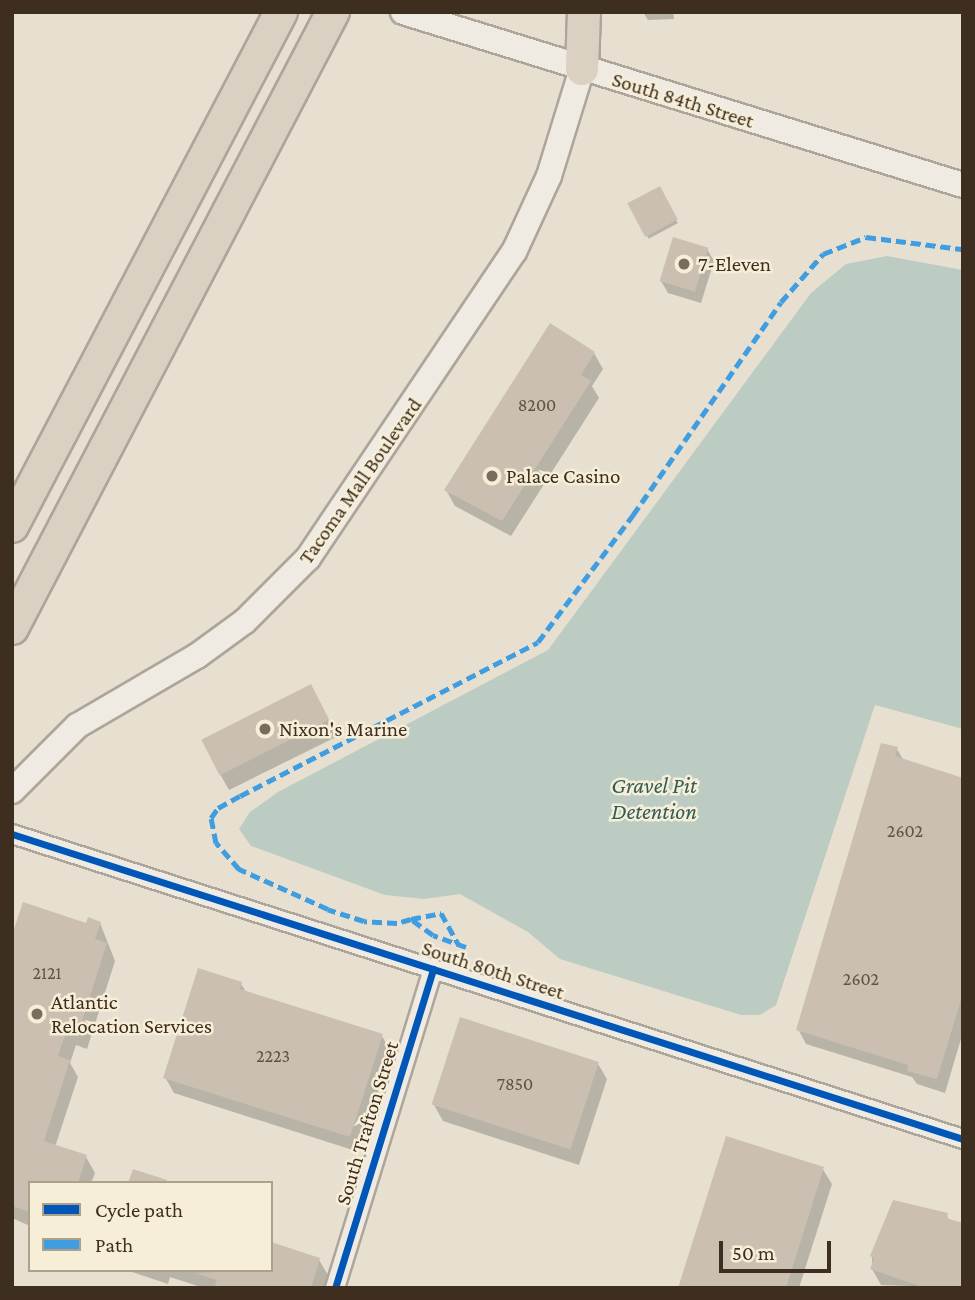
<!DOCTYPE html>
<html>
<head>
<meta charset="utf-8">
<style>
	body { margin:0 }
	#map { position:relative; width:975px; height:1300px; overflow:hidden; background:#e7e0d1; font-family:"Crimson Pro",serif }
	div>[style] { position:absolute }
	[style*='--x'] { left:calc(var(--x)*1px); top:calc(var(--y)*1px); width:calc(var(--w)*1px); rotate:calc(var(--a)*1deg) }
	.water>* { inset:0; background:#bcccc2 }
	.shadow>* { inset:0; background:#0003; transform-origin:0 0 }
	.building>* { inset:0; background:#cbbfb2; transform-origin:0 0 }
	.roads { filter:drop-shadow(2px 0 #ada599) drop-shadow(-2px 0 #ada599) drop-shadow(0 2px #ada599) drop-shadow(0 -2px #ada599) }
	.minor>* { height:18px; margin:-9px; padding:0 9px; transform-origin:9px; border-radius:9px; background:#efebe3 }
	.secondary>* { height:24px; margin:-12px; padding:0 12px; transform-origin:12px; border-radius:12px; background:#efebe3 }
	.motorway>* { height:32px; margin:-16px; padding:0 16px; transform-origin:16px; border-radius:16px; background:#dad1c2 }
	.quiet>* { height:5px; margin-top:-2.5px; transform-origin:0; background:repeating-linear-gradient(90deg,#3f9de0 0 10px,transparent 0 15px) }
	.cycleway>* { height:7px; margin:-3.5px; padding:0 3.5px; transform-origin:3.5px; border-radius:3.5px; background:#0057b8 }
	.dots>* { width:19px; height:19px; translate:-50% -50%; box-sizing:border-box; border:4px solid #f7eed8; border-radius:50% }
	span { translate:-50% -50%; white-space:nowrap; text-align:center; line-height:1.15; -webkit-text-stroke:5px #f7eed8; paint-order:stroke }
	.number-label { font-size:18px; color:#605244 }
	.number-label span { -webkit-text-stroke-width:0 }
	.street-label { font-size:21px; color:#3d2e20 }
	.poi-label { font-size:21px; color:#3d2e20 }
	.left { translate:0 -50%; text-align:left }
	.water-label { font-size:23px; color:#2f5d5a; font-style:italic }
	.frame { position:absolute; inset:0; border:14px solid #3d2e20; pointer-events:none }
	.legend { position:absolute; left:28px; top:1181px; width:245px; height:91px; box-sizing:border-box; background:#f7eed8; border:2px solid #ada18e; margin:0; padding:9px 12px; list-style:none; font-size:21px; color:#3d2e20 }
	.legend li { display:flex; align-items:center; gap:14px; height:35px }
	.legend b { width:35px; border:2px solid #ada18e }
	.scale { position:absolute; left:719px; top:1241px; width:112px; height:32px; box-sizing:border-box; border:4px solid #3d2e20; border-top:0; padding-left:9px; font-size:21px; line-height:24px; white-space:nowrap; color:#3d2e20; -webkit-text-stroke:5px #f7eed8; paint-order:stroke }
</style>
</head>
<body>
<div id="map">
	<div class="water">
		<div style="clip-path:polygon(887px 256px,963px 270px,963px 729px,875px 705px,776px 1005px,760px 1015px,741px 1015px,560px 959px,528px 932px,460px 894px,424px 899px,385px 895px,251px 846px,239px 829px,250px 812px,278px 792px,548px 650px,811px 293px,846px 264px)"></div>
	</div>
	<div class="shadow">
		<div style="clip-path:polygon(643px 12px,673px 12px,674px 19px,648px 20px)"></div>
		<div style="left:659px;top:188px;width:40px;height:33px;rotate:62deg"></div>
		<div style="clip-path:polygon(707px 249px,714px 261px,701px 303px,668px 293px,661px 281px)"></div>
		<div style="clip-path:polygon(594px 353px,603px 369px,592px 386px,599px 398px,511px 536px,455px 506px,446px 490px)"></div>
		<div style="clip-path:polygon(320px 702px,336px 737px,229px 790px,220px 774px)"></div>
		<div style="clip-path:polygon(897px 749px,904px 761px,963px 780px,963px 1032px,945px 1093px,917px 1084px,912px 1077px,806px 1044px,798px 1029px)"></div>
		<div style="clip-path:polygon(100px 923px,115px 961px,87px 1049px,76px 1045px,70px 1063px,78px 1077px,55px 1147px,86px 1157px,95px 1173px,91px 1183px,30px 1183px,30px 1226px,12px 1218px,12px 941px)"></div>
		<div style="clip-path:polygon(241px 984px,246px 992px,382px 1036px,391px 1052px,359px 1152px,174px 1093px,165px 1077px)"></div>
		<div style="clip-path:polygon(598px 1064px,607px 1079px,579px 1165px,443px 1121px,434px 1105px)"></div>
		<div style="clip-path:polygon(822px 1168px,832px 1184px,799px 1288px,680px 1288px)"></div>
		<div style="clip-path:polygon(947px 1215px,963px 1288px,881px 1285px,872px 1269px,872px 1256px)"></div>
		<div style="clip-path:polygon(319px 1260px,328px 1275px,324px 1288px,204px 1288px,170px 1277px,168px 1284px,126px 1270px,271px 1270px)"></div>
	</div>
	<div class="building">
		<div style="left:660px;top:186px;width:38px;height:37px;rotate:62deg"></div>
		<div style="left:673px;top:237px;width:37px;height:46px;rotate:17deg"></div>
		<div style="clip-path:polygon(550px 323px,595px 352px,581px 375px,591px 381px,502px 521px,444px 490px)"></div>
		<div style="left:311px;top:684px;width:40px;height:123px;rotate:63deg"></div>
		<div style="clip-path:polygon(881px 743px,898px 747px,895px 756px,963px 778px,963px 993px,937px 1079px,907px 1071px,908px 1065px,796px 1030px)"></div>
		<div style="clip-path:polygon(23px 902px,86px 923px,88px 917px,101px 922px,95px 939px,107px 943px,78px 1034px,67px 1030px,58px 1056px,70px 1060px,44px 1141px,87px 1155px,78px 1183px,30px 1183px,30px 1212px,12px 1206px,12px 935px)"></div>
		<div style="clip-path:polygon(198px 968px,242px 982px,240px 989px,383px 1034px,350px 1137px,163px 1078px)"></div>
		<div style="left:460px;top:1017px;width:146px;height:92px;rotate:18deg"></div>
		<div style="clip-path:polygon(726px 1136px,824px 1167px,786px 1288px,678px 1288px)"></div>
		<div style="clip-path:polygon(133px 1169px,167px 1180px,166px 1183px,128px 1183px)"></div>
		<div style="clip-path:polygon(893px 1200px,948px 1213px,946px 1218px,963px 1223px,963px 1288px,926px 1288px,870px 1269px,874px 1258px,870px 1256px)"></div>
		<div style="clip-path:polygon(271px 1242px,320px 1258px,311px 1288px,214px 1288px,217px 1280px,195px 1273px,271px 1270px)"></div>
	</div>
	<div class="roads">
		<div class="minor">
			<div style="--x:12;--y:834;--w:999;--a:17.78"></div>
			<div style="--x:335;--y:1288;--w:334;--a:-72.9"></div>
		</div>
		<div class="secondary">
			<div style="--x:403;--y:12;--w:586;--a:17.17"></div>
			<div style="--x:12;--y:791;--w:92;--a:-45"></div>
			<div style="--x:77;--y:726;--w:139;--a:-30.3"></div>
			<div style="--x:197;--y:656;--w:59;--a:-36.1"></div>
			<div style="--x:245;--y:621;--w:89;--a:-45"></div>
			<div style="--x:308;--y:558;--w:369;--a:-56.1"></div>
			<div style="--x:514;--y:252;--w:84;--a:-65.3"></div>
			<div style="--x:549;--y:176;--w:112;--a:-72.9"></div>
		</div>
		<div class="motorway">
			<div style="--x:582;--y:69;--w:57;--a:-88"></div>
			<div style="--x:12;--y:526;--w:580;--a:-62.37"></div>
			<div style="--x:12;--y:628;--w:695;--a:-62.48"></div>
		</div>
	</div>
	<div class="quiet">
		<div style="--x:411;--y:919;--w:31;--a:-11"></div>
		<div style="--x:441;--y:913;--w:35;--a:61"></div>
		<div style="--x:466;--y:947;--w:35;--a:-160"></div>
		<div style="--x:433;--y:935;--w:27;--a:-144"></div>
		<div style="--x:411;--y:919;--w:15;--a:164"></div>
		<div style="--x:397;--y:923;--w:33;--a:-177"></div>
		<div style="--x:364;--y:921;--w:38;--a:-162"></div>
		<div style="--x:328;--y:909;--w:98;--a:-155.8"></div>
		<div style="--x:239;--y:869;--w:35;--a:-131"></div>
		<div style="--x:216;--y:843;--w:25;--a:-101"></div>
		<div style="--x:211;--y:818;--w:12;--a:-55"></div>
		<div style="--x:218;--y:808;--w:25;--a:-29"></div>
		<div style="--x:240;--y:796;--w:335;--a:-27.3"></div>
		<div style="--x:538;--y:642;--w:159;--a:-53.2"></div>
		<div style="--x:633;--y:515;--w:259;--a:-55.2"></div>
		<div style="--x:781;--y:302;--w:64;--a:-48.8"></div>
		<div style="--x:823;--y:254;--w:46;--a:-21.6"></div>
		<div style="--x:866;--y:237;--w:96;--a:7.2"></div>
	</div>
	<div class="cycleway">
		<div style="--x:12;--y:834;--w:999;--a:17.78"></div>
		<div style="--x:335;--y:1288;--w:334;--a:-72.9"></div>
	</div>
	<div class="dots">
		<div style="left:684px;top:264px;background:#786c5e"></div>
		<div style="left:492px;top:476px;background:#786c5e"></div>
		<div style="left:265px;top:729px;background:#786c5e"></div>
		<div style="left:37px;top:1014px;background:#786c5e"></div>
	</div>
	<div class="number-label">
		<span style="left:537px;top:405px">8200</span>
		<span style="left:905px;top:831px">2602</span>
		<span style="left:47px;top:973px">2121</span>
		<span style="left:861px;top:979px">2602</span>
		<span style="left:273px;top:1056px">2223</span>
		<span style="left:515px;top:1084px">7850</span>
	</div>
	<div class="street-label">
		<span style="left:683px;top:100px;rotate:17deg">South 84th Street</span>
		<span style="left:360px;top:481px;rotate:-55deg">Tacoma Mall Boulevard</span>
		<span style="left:493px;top:970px;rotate:18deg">South 80th Street</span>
		<span style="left:367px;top:1123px;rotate:-73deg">South Trafton Street</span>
	</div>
	<div class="poi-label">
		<span class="left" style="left:698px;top:264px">7-Eleven</span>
		<span class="left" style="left:506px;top:476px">Palace Casino</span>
		<span class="left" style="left:279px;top:729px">Nixon's Marine</span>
		<span class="left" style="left:51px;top:1014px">Atlantic<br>Relocation Services</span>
	</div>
	<div class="water-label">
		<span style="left:654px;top:798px">Gravel Pit<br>Detention</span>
	</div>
	<div class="frame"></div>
	<ul class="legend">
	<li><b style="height:9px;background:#0057b8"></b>Cycle path</li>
	<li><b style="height:9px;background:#3f9de0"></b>Path</li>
	</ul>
	<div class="scale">50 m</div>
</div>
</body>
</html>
